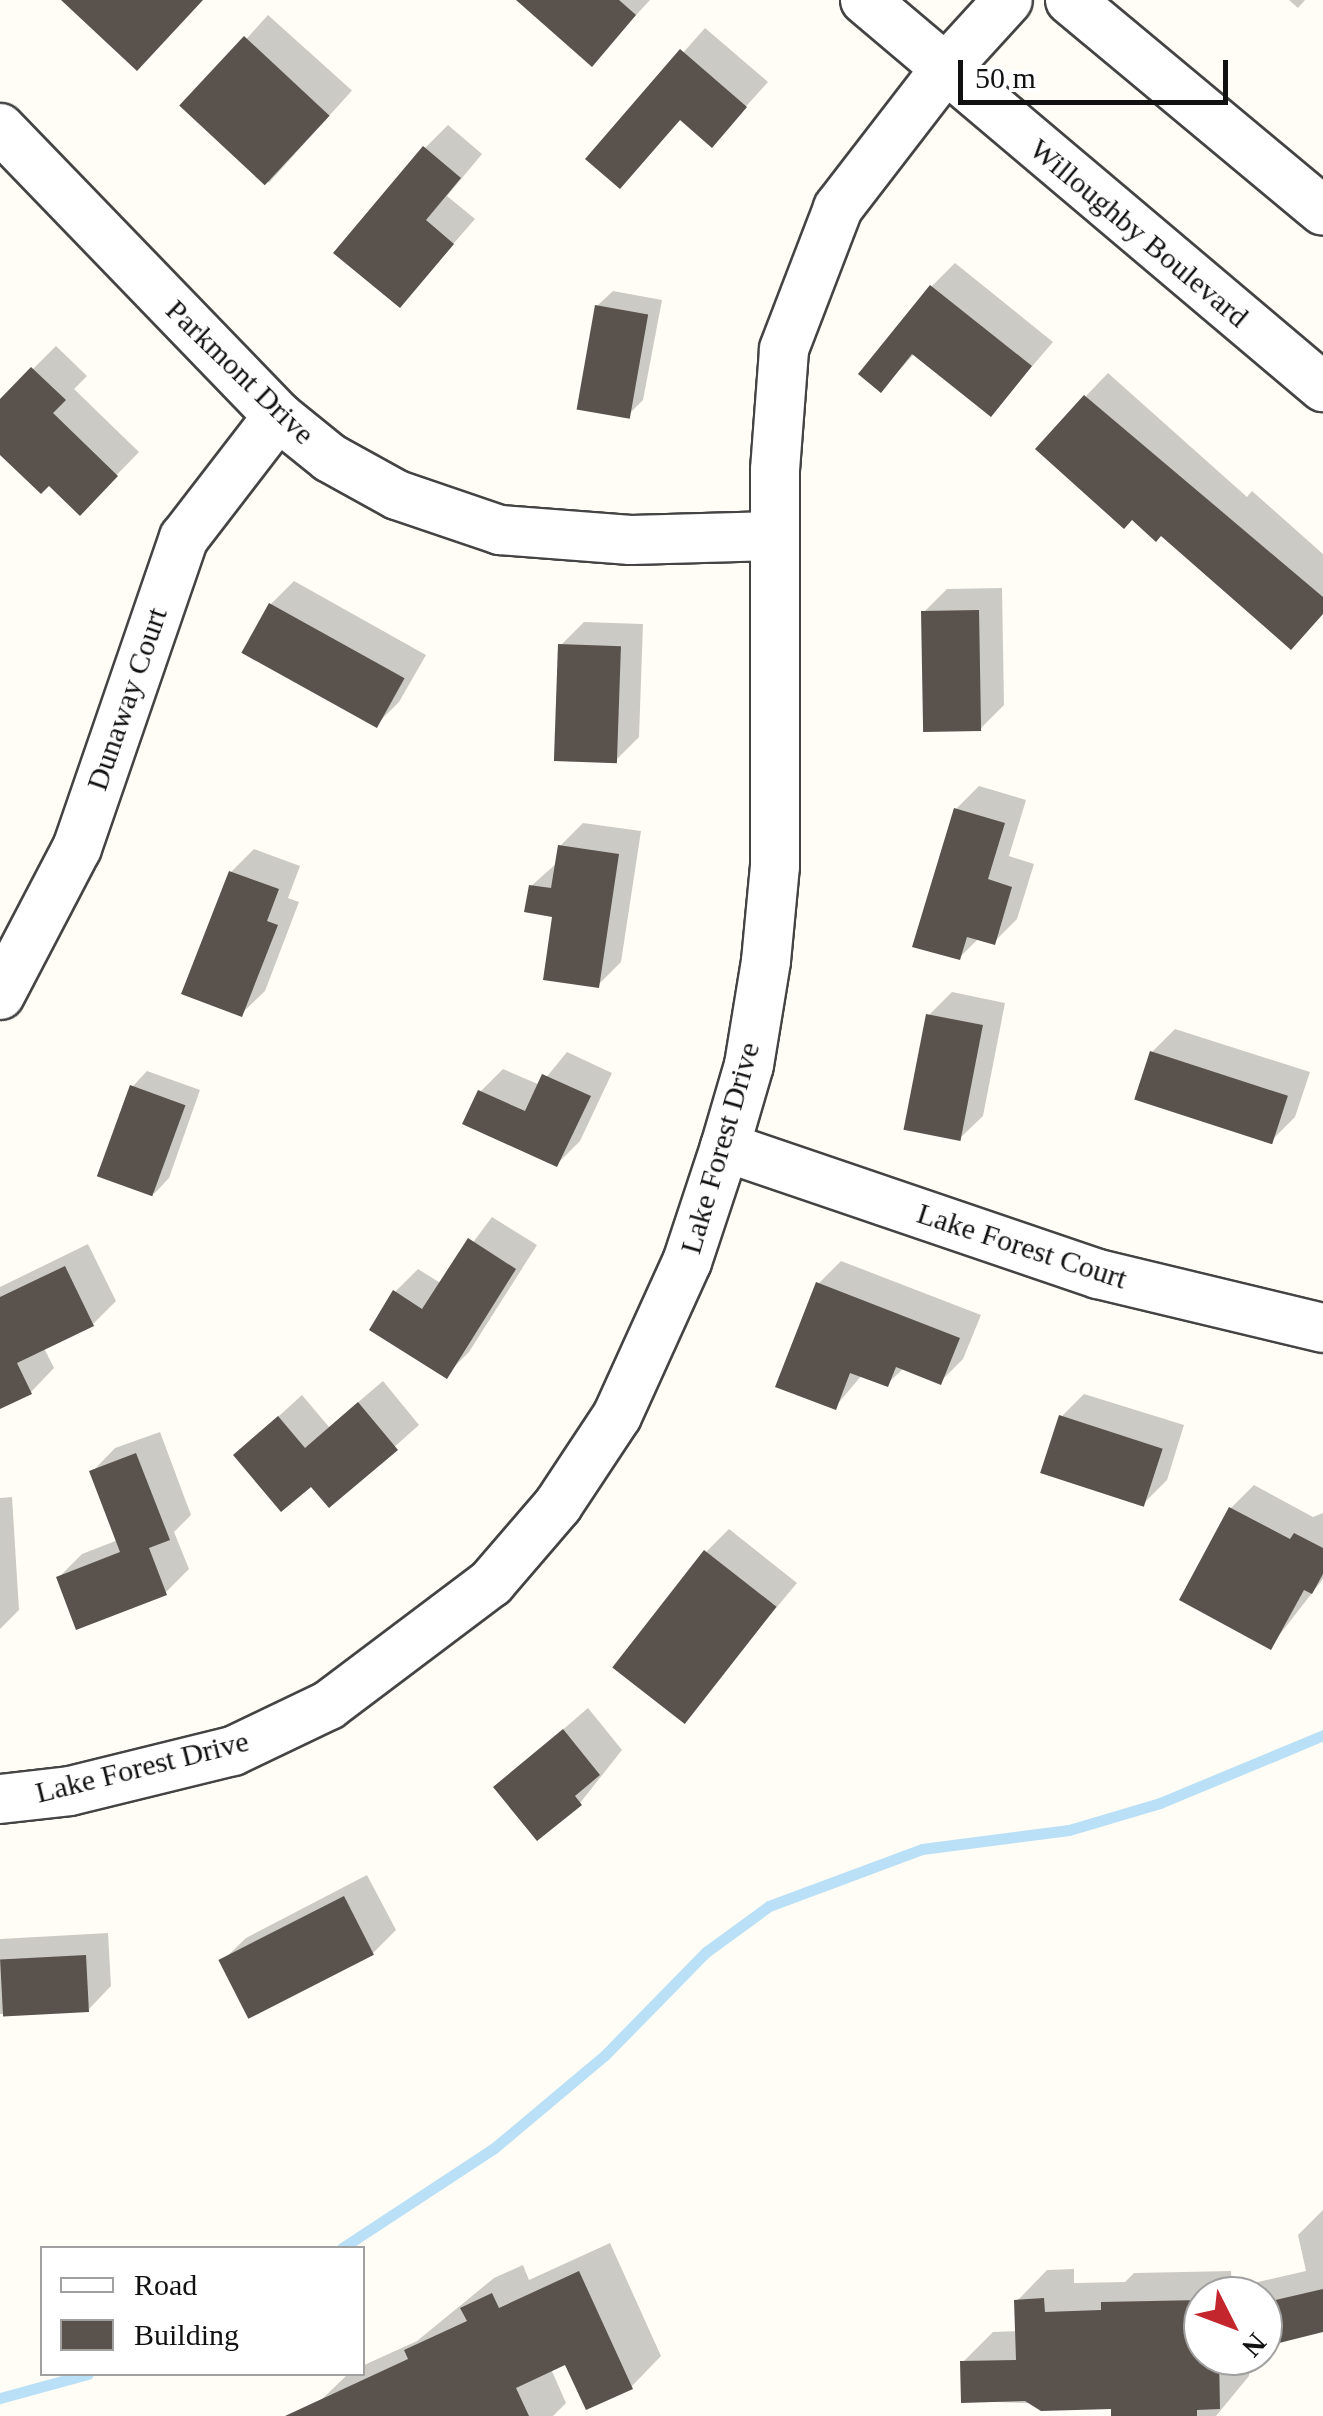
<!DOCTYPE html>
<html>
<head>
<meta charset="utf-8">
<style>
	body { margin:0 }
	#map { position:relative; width:1323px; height:2416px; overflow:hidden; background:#fffdf5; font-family:Georgia,serif }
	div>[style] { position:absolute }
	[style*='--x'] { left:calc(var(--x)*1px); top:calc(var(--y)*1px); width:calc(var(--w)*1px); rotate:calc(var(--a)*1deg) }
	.shadow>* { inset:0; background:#0003; transform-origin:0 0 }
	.stream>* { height:11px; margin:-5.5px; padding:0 5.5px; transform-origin:5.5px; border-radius:5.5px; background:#b9e0f7 }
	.building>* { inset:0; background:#5a524d; transform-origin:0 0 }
	.roads { filter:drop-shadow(2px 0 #444) drop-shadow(-2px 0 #444) drop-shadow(0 2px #444) drop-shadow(0 -2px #444) }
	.minor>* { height:48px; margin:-24px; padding:0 24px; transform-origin:24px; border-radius:24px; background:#fff }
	span { translate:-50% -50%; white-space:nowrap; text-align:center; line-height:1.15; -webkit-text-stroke:10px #fff; paint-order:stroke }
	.street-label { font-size:30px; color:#111 }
	.legend { position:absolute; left:40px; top:2246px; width:325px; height:130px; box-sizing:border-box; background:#fff; border:2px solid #a0a0a0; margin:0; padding:12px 18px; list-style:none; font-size:30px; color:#111 }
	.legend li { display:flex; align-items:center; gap:20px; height:50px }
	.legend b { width:50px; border:2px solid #a0a0a0 }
	.north { position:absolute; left:1183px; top:2276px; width:100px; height:100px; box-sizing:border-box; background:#fff; border:2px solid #a0a0a0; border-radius:50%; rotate:132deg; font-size:28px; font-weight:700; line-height:40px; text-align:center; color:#111 }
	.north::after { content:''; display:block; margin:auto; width:35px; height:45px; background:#c4262e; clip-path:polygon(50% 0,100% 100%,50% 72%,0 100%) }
	.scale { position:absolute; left:958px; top:60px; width:270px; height:45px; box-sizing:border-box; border:5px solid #111; border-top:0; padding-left:12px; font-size:30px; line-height:35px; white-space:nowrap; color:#111; -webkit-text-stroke:8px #fff; paint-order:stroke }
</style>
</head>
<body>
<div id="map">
	<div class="shadow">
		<div style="clip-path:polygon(519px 0,650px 0,592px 63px)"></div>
		<div style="clip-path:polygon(1289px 0,1305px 0,1298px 8px)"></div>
		<div style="left:268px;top:15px;width:113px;height:124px;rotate:42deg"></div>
		<div style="clip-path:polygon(705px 28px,768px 82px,712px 144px,682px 118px,620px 185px,589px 159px)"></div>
		<div style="clip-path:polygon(448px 125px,482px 154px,447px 196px,475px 219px,400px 305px,425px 148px)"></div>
		<div style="clip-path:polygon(955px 263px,1053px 342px,991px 414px,915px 353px,881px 390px,932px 286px)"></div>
		<div style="clip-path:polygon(613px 291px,662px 300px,643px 400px,628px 415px,597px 306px)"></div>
		<div style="clip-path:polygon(56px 346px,87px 376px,74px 389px,139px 452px,103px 489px,49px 482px,0 451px,0 402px)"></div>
		<div style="clip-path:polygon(1108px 373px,1247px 497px,1252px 491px,1323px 554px,1323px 614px,1162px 533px,1086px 396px)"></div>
		<div style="clip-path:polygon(294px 581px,426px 655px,399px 702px,376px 725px,271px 604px)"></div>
		<div style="clip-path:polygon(1002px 588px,1004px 705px,981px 728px,924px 612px,947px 589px)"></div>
		<div style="clip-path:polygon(584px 622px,643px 624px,639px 737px,616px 760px,561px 645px)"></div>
		<div style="clip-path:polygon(979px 786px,1026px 800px,1009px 856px,1034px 864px,1017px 919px,994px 942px,979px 938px,959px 958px,956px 809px)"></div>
		<div style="clip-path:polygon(583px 823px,641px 831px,621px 962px,598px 985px,531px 886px,557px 863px,560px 846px)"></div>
		<div style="clip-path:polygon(254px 849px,300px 866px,288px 898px,299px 902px,265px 991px,241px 1014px,231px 872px)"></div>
		<div style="clip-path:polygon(952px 992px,1005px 1003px,983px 1116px,959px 1139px,929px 1015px)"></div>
		<div style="clip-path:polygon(1175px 1029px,1310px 1072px,1295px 1117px,1272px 1140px,1152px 1052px)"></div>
		<div style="clip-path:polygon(567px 1052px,612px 1073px,580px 1141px,557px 1164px,480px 1092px,503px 1069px,540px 1085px)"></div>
		<div style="clip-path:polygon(147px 1071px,200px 1090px,169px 1178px,154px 1194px,132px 1087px)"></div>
		<div style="clip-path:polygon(492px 1217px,537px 1245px,469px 1352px,446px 1375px,395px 1292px,418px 1269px,442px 1284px)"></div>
		<div style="clip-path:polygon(88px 1244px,116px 1301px,93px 1324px,44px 1348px,54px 1368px,31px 1392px,0 1406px,0 1287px)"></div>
		<div style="clip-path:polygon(841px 1261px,981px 1315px,963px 1359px,940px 1382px,904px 1368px,887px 1384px,862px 1375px,835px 1407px,818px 1284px)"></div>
		<div style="clip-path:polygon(383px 1381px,419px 1425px,329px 1505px,311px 1483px,236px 1455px,302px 1395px,329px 1427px)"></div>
		<div style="clip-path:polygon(1084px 1394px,1184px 1425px,1167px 1480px,1144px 1503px,1061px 1417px)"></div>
		<div style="clip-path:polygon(160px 1432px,191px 1515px,174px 1532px,189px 1569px,165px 1593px,59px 1577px,82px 1554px,118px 1540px,92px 1472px,115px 1448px)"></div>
		<div style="clip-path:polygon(1254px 1485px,1313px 1517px,1323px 1513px,1323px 1579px,1270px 1647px,1182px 1599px,1231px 1508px)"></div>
		<div style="clip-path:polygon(12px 1497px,19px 1610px,0 1629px,0 1498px)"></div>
		<div style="clip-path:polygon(729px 1529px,797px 1583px,683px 1720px,706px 1552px)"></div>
		<div style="clip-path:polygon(588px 1708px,622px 1750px,580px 1803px,496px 1787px)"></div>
		<div style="clip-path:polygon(367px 1875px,396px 1930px,373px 1953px,222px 1961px,246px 1938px)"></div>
		<div style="clip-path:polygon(108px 1933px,111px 1986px,88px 2010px,0 2014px,0 1939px)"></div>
		<div style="clip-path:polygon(1323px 2210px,1323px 2330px,1263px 2344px,1263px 2296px,1203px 2296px,1203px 2356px,1249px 2356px,1249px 2376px,1216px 2416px,1114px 2416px,1114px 2406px,964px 2401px,963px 2362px,993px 2332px,1018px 2331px,1017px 2301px,1047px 2270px,1074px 2269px,1074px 2283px,1125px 2282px,1134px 2273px,1231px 2271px,1232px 2288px,1306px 2271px,1298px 2235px)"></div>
		<div style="clip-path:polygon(610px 2243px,661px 2356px,631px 2387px,567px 2362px,551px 2369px,566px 2403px,553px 2416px,326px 2416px,319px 2402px,348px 2374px,362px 2374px,362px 2366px,417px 2341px,494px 2278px,523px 2265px,529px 2280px)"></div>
	</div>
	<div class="stream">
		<div style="--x:342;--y:2248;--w:181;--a:-33.3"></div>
		<div style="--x:493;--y:2149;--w:146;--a:-40"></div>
		<div style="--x:605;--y:2055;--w:144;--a:-45.6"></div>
		<div style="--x:706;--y:1952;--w:78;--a:-36.1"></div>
		<div style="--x:769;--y:1906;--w:163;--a:-20.4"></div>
		<div style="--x:922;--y:1849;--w:148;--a:-7.4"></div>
		<div style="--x:1069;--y:1830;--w:95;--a:-16.5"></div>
		<div style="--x:1160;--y:1803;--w:177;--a:-22.6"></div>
		<div style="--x:0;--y:2398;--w:91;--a:-15.3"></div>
	</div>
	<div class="building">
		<div style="clip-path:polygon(61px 0,203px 0,137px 71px)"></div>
		<div style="clip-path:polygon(516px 0,619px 0,636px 15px,592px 67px)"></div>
		<div style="left:244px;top:36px;width:117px;height:95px;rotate:43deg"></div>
		<div style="clip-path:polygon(680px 49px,747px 107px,712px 148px,680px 120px,620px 189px,585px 159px)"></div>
		<div style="clip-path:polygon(423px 146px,461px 178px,426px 220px,454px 244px,400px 308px,333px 253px)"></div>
		<div style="clip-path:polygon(930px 285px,1032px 366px,991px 417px,912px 354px,881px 393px,858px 374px)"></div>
		<div style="left:595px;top:305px;width:54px;height:106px;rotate:10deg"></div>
		<div style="clip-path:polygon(31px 367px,66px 400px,53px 413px,118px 476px,80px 516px,49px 486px,41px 494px,0 455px,0 399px)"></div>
		<div style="clip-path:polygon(1084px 395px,1323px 597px,1323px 614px,1291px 650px,1161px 536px,1156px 542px,1132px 520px,1124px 529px,1035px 449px)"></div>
		<div style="left:269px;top:603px;width:155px;height:57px;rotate:29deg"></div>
		<div style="left:979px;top:610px;width:121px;height:58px;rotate:89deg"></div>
		<div style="left:558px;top:644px;width:63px;height:117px;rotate:2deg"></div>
		<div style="clip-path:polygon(954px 808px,1005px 823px,988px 879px,1012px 887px,995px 945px,967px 937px,960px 960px,912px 947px)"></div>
		<div style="clip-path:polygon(558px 845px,619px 854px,599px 988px,543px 980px,552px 917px,524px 912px,529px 885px,551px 888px)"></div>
		<div style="clip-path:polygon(229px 871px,279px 889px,267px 921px,278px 925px,242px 1017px,181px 994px)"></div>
		<div style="left:926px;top:1014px;width:58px;height:118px;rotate:11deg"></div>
		<div style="left:1150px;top:1051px;width:145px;height:51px;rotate:18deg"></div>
		<div style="clip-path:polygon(542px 1074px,591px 1096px,557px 1167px,462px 1124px,478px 1090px,525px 1111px)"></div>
		<div style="left:130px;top:1085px;width:59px;height:97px;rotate:20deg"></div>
		<div style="clip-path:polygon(468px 1238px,516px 1269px,447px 1379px,369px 1330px,393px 1290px,422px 1309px)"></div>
		<div style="clip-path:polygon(65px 1266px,94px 1326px,17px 1363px,32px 1394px,0 1409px,0 1297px)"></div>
		<div style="clip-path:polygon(816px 1282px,960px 1338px,941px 1385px,896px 1367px,888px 1387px,850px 1373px,836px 1410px,775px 1387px)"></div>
		<div style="clip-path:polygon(358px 1402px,398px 1450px,329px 1508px,311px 1487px,281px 1512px,233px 1455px,278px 1416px,305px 1448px)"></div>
		<div style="left:1059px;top:1415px;width:109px;height:61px;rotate:18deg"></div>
		<div style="clip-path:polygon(136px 1453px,170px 1540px,149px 1548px,167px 1595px,76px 1630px,56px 1577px,120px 1552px,89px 1471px)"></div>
		<div style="clip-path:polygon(1229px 1507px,1290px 1539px,1294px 1533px,1323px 1548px,1323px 1574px,1312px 1594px,1304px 1590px,1271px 1650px,1179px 1600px)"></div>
		<div style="left:704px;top:1550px;width:92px;height:149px;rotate:38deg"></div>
		<div style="clip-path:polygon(563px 1729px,600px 1775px,575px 1796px,582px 1805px,537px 1841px,493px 1787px)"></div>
		<div style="left:344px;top:1896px;width:66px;height:141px;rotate:63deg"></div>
		<div style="left:86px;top:1955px;width:57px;height:86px;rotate:87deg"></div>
		<div style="clip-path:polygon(579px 2271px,633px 2389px,586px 2410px,565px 2365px,516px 2388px,529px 2416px,285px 2416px,408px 2359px,404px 2350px,467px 2321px,460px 2308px,492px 2293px,499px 2308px)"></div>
		<div style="clip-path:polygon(1323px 2289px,1323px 2332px,1263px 2347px,1263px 2303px)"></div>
		<div style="clip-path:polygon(1044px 2298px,1045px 2312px,1101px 2310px,1101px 2302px,1202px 2300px,1203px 2356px,1219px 2356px,1220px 2409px,1197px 2410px,1197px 2416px,1111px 2416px,1111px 2409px,1041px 2411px,1025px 2401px,961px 2403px,960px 2361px,1016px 2360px,1014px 2300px)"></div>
	</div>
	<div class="roads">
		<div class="minor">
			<div style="--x:865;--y:0;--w:600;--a:40.2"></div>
			<div style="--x:1070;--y:0;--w:329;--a:39.8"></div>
			<div style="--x:0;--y:128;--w:400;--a:46"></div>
			<div style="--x:278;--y:416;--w:67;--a:38.9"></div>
			<div style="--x:330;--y:458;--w:77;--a:28.9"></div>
			<div style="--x:397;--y:495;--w:109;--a:18.8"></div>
			<div style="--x:500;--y:530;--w:131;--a:4.4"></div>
			<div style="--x:631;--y:540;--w:143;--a:-1.6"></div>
			<div style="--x:0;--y:995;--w:166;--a:-62.4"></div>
			<div style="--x:77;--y:848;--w:328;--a:-71"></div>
			<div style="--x:184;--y:538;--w:154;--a:-52.4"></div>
			<div style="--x:725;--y:1147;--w:394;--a:18.8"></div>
			<div style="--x:1098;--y:1274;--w:231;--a:13.5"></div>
			<div style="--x:0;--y:1799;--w:70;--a:-6.5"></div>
			<div style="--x:70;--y:1791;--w:168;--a:-13.8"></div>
			<div style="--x:233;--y:1751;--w:106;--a:-25.6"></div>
			<div style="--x:329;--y:1705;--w:203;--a:-37"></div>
			<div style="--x:491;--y:1583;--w:103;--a:-49.3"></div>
			<div style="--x:558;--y:1505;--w:107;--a:-56.5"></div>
			<div style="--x:617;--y:1416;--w:169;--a:-65.6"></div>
			<div style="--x:687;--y:1262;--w:121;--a:-71.7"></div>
			<div style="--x:725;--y:1147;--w:85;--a:-73.7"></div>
			<div style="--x:749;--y:1065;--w:105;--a:-80.7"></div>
			<div style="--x:766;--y:961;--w:95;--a:-84.6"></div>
			<div style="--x:775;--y:866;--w:396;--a:-90"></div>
			<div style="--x:775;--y:470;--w:121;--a:-85.7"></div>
			<div style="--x:784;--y:349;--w:151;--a:-69"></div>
			<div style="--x:838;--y:208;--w:175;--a:-52.4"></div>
			<div style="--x:945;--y:69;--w:93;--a:-47.6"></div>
		</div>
	</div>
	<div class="street-label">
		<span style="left:1139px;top:233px;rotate:40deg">Willoughby Boulevard</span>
		<span style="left:240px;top:372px;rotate:44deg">Parkmont Drive</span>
		<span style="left:127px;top:699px;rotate:-71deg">Dunaway Court</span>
		<span style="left:720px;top:1148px;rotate:-74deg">Lake Forest Drive</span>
		<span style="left:1022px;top:1246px;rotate:18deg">Lake Forest Court</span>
		<span style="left:142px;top:1767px;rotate:-14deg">Lake Forest Drive</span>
	</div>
	<ul class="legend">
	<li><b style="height:12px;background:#fff"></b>Road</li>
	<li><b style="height:28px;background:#5a524d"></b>Building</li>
	</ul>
	<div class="north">N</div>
	<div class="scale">50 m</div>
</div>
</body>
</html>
